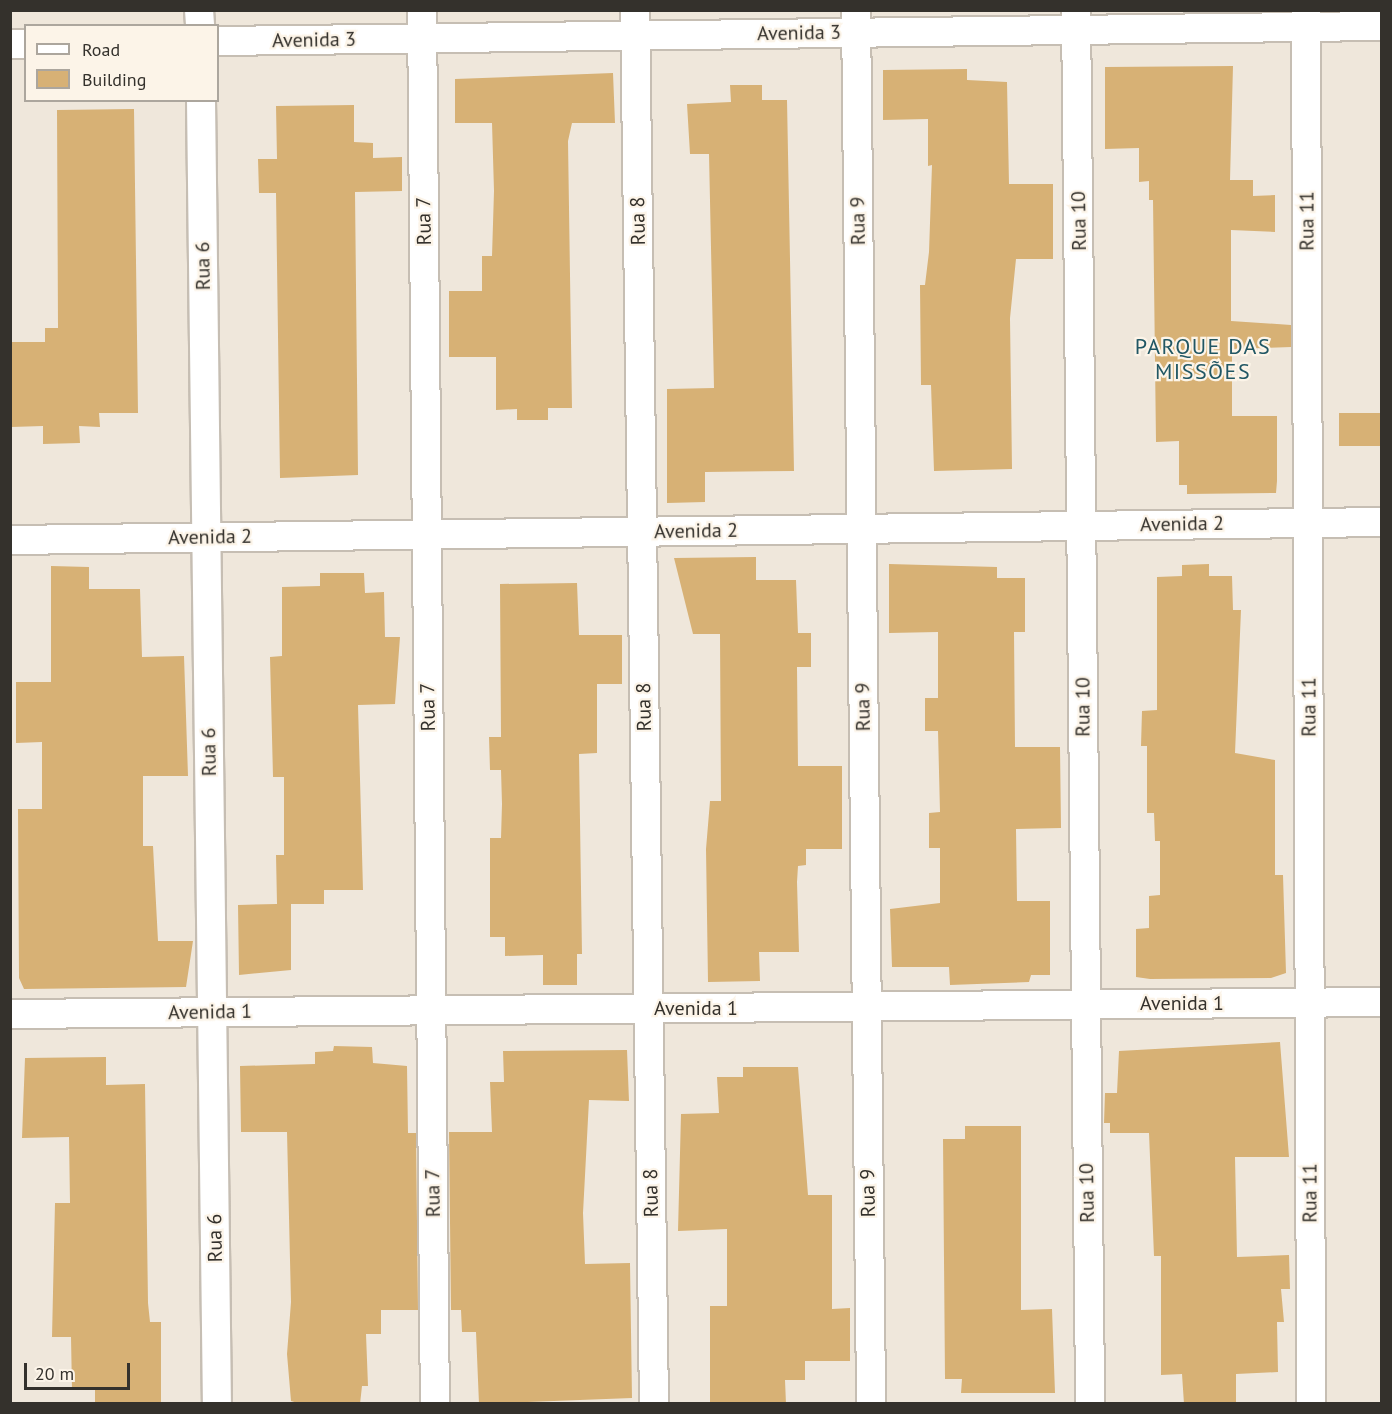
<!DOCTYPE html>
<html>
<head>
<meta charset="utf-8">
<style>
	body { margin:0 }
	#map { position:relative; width:1392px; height:1414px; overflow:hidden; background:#efe7db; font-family:"PT Sans",sans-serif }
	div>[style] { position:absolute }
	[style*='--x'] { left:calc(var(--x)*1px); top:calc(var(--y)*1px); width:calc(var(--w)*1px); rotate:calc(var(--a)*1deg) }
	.building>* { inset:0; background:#d7b175; transform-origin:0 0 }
	.roads { filter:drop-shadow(2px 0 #c6beb3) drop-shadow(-2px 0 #c6beb3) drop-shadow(0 2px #c6beb3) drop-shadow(0 -2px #c6beb3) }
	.street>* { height:28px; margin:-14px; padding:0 14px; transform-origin:14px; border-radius:14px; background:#fff }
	span { translate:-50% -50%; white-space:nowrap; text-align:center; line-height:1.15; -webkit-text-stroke:4.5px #fcf4e8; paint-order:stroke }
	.street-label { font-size:20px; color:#34312c }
	.quarter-label { font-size:22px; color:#215764; letter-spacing:1.5px }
	.frame { position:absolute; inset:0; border:12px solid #34312c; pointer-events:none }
	.legend { position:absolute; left:24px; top:24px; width:195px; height:78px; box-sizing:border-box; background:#fcf4e8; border:2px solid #aca69d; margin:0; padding:8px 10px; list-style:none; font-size:18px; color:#34312c }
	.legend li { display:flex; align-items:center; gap:12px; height:30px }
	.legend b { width:30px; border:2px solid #aca69d }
	.scale { position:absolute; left:24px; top:1363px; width:106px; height:27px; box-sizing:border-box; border:3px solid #34312c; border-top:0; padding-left:8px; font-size:18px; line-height:21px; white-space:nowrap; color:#34312c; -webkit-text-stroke:4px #fcf4e8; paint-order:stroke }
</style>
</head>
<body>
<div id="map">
	<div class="building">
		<div style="clip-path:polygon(1233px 66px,1230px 180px,1253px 180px,1253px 196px,1275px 195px,1275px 232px,1231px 230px,1231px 321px,1291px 325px,1291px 347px,1232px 349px,1232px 416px,1277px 416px,1277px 481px,1276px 493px,1187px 494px,1187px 485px,1179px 485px,1179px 441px,1156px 442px,1153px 200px,1149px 200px,1149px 181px,1139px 182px,1139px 148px,1105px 149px,1105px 67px)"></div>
		<div style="clip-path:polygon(967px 69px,967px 80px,1007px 82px,1009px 184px,1053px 184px,1053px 259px,1016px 259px,1010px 318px,1012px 469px,934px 471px,931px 385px,921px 385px,920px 285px,925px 285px,929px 252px,932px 165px,928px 166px,928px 119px,883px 120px,883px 70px)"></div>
		<div style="clip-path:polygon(613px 73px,615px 123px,572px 123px,568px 141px,572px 408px,548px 408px,548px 420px,517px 420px,517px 409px,496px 410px,496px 357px,449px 357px,449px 291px,482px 291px,482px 256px,492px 256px,494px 191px,492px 123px,455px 123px,455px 79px)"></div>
		<div style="clip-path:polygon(730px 85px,762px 85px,762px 100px,787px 100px,794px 471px,705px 472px,705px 502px,667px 503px,667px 389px,714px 388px,709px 154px,690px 154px,687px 104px,731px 102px)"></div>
		<div style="clip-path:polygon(354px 105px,354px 142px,373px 143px,373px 158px,402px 157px,402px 191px,355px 192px,358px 475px,280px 478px,276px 193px,259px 193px,258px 159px,277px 159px,276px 106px)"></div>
		<div style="clip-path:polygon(134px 109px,138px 413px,99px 413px,100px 427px,79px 426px,80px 443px,43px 444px,43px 426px,11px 427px,12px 342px,45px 342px,45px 328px,58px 328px,57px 110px)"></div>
		<div style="left:1339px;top:413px;width:43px;height:33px"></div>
		<div style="clip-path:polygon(756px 557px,756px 580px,796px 580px,798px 633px,811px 633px,811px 667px,797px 667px,798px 766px,842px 766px,842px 849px,806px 849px,806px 865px,798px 866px,797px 882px,799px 952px,759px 952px,760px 981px,708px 982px,706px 849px,710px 801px,721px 801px,720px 634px,693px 634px,674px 558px)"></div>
		<div style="clip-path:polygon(889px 564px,997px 567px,997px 578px,1025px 578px,1025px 632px,1014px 632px,1015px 747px,1060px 747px,1061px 828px,1016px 829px,1017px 901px,1050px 901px,1050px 975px,1031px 975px,1029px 982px,950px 985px,949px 967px,892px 967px,890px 909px,940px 903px,940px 848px,929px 848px,929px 813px,940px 812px,938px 731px,925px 731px,925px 698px,938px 698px,938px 632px,889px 633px)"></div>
		<div style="clip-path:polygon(1209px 564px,1209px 576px,1232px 576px,1233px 610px,1241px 610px,1235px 753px,1275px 760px,1275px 875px,1283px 875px,1286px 973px,1271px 978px,1150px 979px,1136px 977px,1136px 929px,1149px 928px,1149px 896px,1160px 895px,1160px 841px,1155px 841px,1154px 813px,1147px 813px,1147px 746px,1141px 746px,1142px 711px,1157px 710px,1157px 577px,1182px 576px,1182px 565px)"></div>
		<div style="clip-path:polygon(51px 566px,89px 567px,89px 589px,140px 589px,142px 657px,184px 656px,188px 776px,143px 776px,143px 846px,153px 846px,158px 941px,193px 941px,186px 987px,24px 989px,19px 978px,18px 809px,42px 809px,42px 742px,16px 743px,16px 682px,51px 682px)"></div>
		<div style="clip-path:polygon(320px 573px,364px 573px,365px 593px,384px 592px,385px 637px,400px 637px,395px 704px,358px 705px,363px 890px,324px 890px,324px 904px,291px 904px,291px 970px,239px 975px,238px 905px,277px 904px,276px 855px,284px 855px,284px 777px,273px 777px,270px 657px,282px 656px,282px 587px,320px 586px)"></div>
		<div style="clip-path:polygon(577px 583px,579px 635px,622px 635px,622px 684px,597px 684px,597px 753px,579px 754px,582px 954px,577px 954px,577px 985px,543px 985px,543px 955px,505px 956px,505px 937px,490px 937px,490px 838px,501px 838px,502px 804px,501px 770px,490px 770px,489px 737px,501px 737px,500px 584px)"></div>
		<div style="clip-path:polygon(1280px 1042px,1289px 1157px,1235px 1157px,1237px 1257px,1289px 1255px,1290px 1289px,1281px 1289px,1284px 1322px,1277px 1322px,1278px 1372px,1236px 1374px,1236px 1404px,1184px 1404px,1182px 1374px,1161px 1375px,1161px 1256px,1154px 1256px,1149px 1133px,1110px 1133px,1110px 1123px,1104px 1123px,1105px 1093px,1117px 1093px,1119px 1051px)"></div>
		<div style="clip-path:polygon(334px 1046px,372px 1047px,373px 1063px,407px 1066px,408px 1133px,416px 1133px,418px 1310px,381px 1310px,381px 1334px,366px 1334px,368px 1386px,362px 1386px,360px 1404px,301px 1404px,291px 1401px,287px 1354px,291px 1302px,287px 1132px,241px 1132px,240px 1066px,315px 1064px,315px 1052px,333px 1051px)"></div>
		<div style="clip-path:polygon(627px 1050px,629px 1101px,589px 1100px,583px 1213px,585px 1264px,630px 1263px,632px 1398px,479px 1404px,476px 1332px,462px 1332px,461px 1310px,451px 1310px,449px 1132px,492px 1132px,490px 1082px,504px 1082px,503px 1051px)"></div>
		<div style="clip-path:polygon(106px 1057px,106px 1085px,145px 1084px,148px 1303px,150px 1322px,161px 1322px,161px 1404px,95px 1404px,95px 1390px,72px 1390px,71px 1337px,52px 1337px,55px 1203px,70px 1203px,69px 1137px,22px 1138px,25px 1058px)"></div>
		<div style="clip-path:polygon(743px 1067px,798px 1067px,808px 1195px,832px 1195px,832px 1309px,850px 1308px,850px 1361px,805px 1361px,805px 1380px,785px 1380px,786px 1404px,710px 1404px,710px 1306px,727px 1306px,727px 1229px,678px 1231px,681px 1114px,719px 1113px,717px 1077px,743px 1077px)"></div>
		<div style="clip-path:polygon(965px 1126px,1021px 1126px,1021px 1310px,1052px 1309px,1055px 1393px,961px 1393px,962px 1379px,945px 1379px,943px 1139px,965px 1139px)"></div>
	</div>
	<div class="roads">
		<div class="street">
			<div style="--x:199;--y:10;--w:16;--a:86"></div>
			<div style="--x:422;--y:10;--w:1394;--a:89.47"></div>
			<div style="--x:635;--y:10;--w:1394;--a:89.22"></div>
			<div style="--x:856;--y:10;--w:1394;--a:89.38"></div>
			<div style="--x:1076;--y:10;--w:1394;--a:89.42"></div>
			<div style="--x:1306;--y:10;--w:1394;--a:89.79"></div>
			<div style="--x:218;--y:41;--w:1164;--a:-0.74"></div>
			<div style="--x:10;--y:44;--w:16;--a:0"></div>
			<div style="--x:201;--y:100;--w:1304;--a:89.3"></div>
			<div style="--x:10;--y:540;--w:1372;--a:-0.75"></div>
			<div style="--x:10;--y:1014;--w:1372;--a:-0.5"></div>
		</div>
	</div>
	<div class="street-label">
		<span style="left:799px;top:33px;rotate:-1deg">Avenida 3</span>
		<span style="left:314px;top:40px;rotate:-1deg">Avenida 3</span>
		<span style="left:424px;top:221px;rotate:-91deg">Rua 7</span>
		<span style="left:638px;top:221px;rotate:-91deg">Rua 8</span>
		<span style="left:858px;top:221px;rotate:-91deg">Rua 9</span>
		<span style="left:1079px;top:221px;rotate:-91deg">Rua 10</span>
		<span style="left:1307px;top:221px;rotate:-90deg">Rua 11</span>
		<span style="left:203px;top:266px;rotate:-91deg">Rua 6</span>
		<span style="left:1182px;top:524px;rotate:-1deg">Avenida 2</span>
		<span style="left:696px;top:531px;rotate:-1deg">Avenida 2</span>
		<span style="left:210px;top:537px;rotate:-1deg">Avenida 2</span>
		<span style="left:428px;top:707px;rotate:-91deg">Rua 7</span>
		<span style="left:644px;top:707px;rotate:-91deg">Rua 8</span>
		<span style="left:863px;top:707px;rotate:-91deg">Rua 9</span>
		<span style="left:1083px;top:707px;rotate:-90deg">Rua 10</span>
		<span style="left:1309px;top:707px;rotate:-90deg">Rua 11</span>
		<span style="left:209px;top:752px;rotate:-91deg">Rua 6</span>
		<span style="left:1182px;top:1003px">Avenida 1</span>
		<span style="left:696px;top:1008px">Avenida 1</span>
		<span style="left:210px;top:1012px;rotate:-1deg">Avenida 1</span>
		<span style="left:433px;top:1193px;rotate:-91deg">Rua 7</span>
		<span style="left:651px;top:1193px;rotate:-91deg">Rua 8</span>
		<span style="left:868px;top:1193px;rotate:-91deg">Rua 9</span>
		<span style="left:1087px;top:1193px;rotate:-91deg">Rua 10</span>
		<span style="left:1310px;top:1193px;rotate:-90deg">Rua 11</span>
		<span style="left:215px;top:1238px;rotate:-91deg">Rua 6</span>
	</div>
	<div class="quarter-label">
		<span style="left:1203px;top:359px">PARQUE DAS<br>MISSÕES</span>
	</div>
	<div class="frame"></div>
	<ul class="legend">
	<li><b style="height:8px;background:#fff"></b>Road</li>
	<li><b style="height:16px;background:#d7b175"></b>Building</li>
	</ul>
	<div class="scale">20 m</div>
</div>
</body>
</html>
